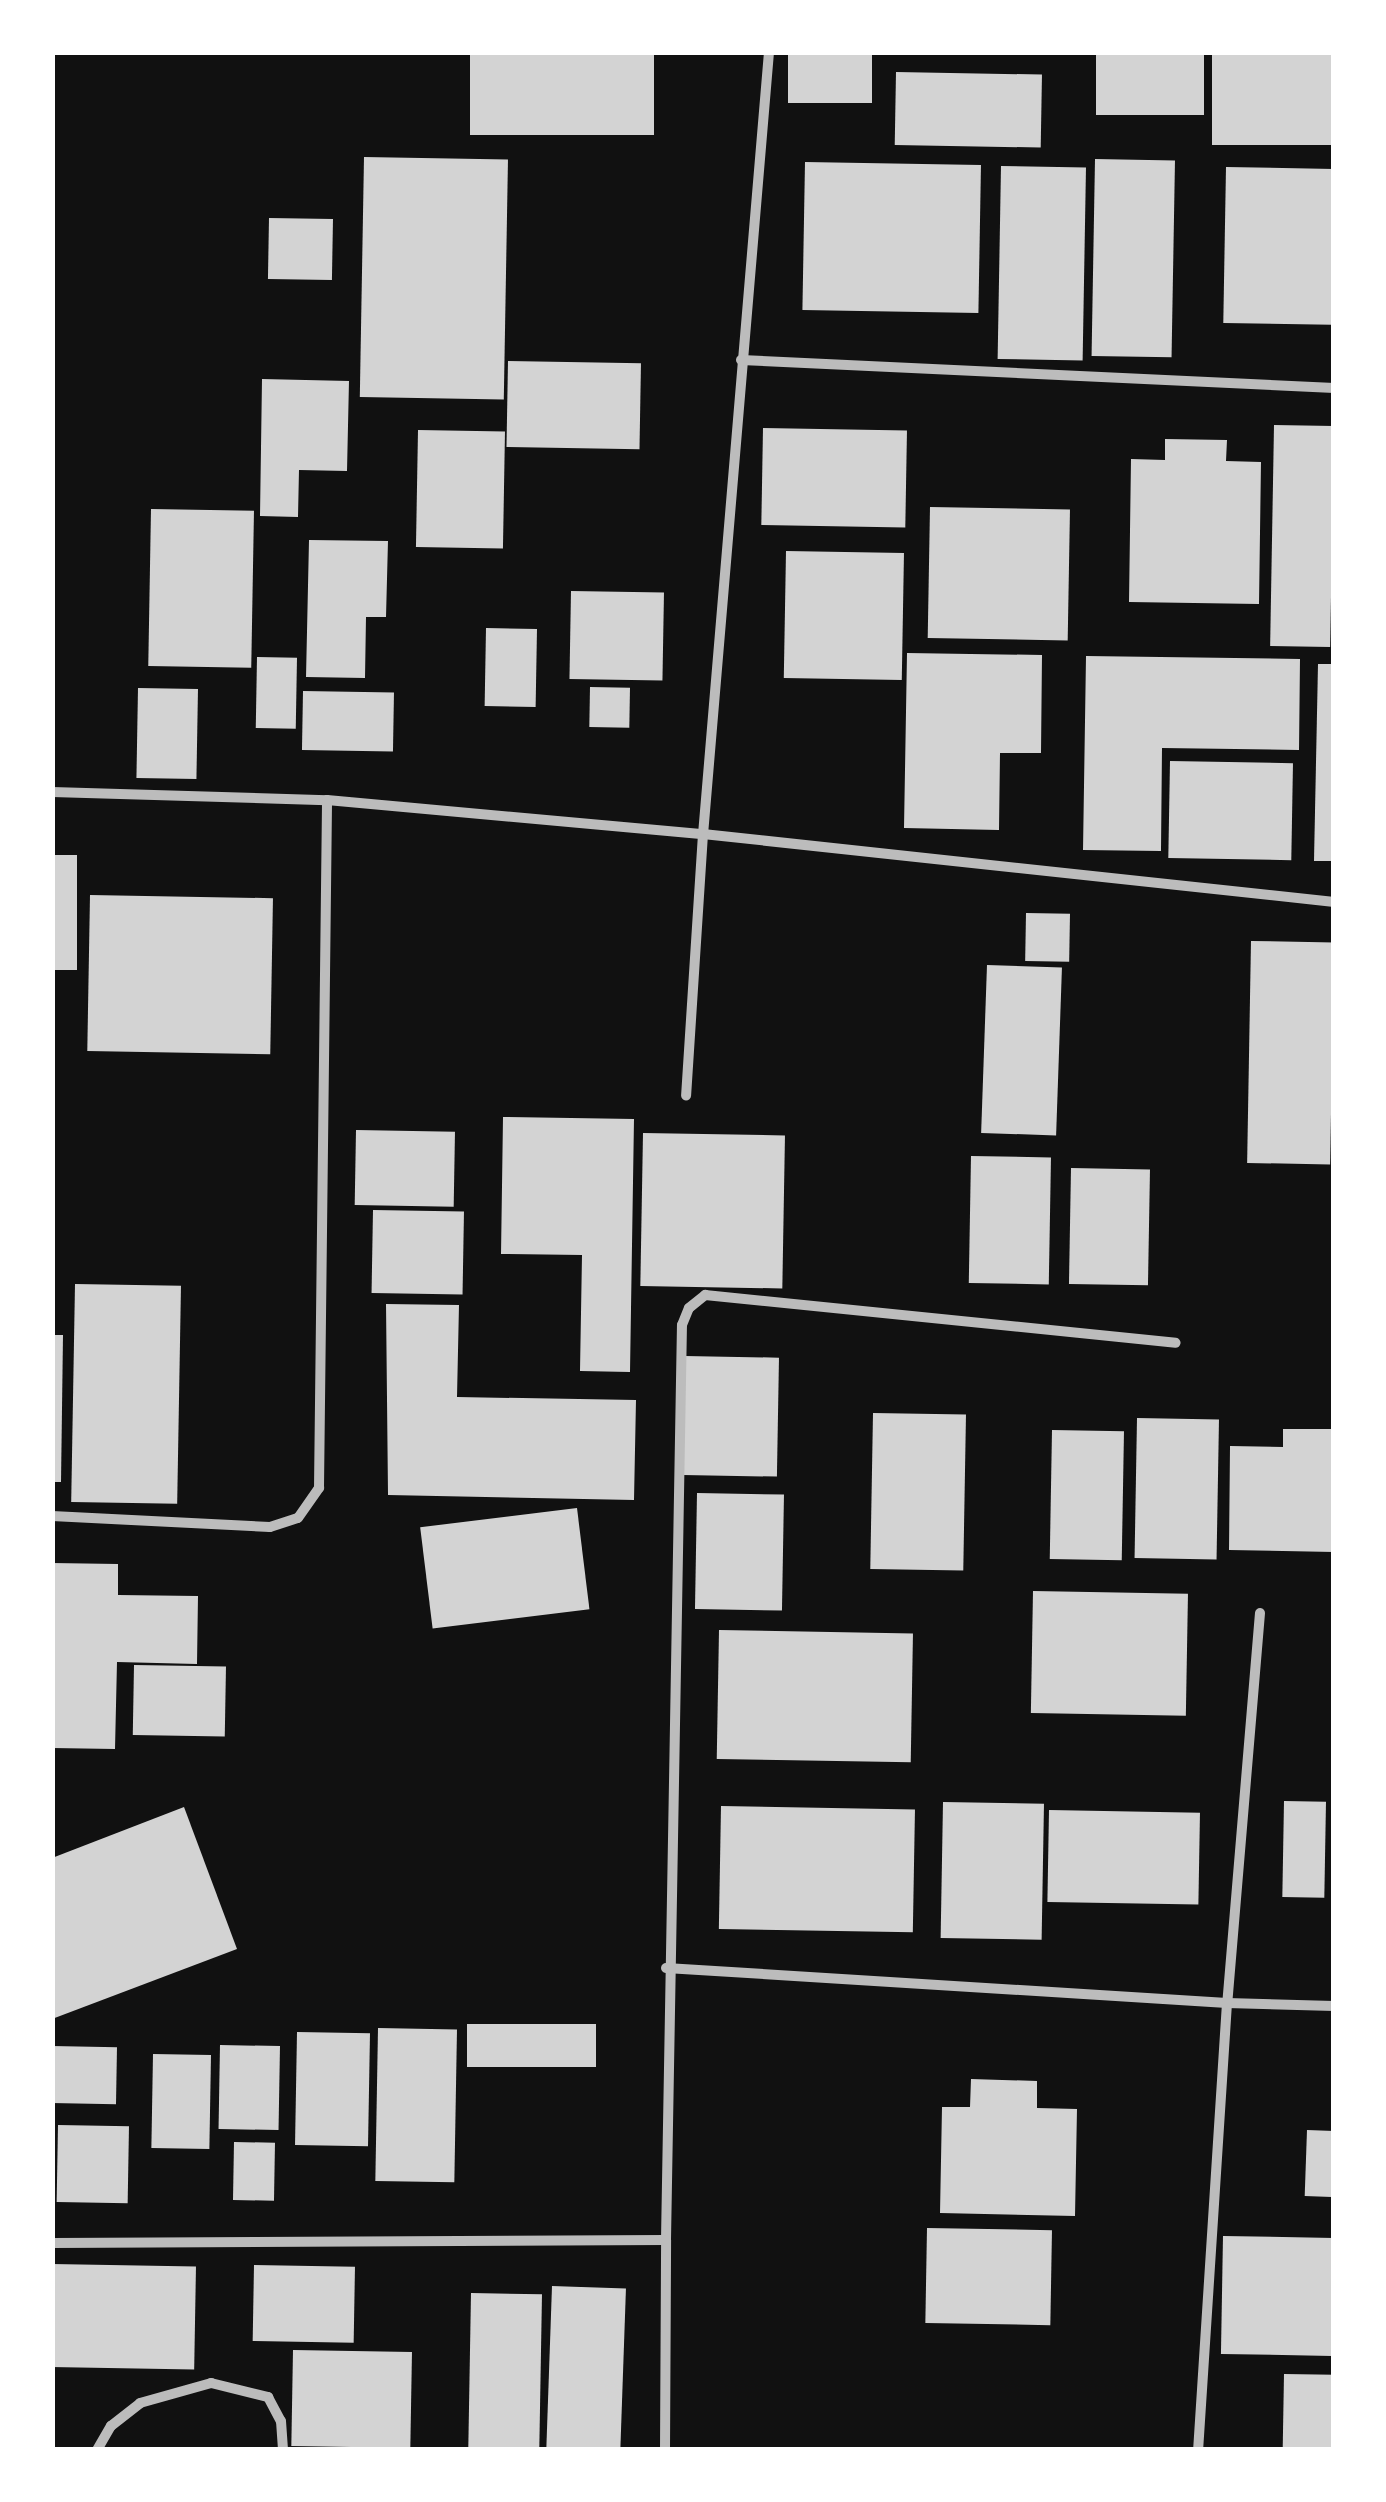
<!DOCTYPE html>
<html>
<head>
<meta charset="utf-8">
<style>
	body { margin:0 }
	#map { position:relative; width:1386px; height:2502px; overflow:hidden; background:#111; font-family:"Open Sans",sans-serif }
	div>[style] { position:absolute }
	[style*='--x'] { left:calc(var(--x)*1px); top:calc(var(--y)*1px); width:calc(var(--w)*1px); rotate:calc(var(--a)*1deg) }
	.building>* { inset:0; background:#d3d3d3; transform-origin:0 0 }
	.minor>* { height:10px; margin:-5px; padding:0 5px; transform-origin:5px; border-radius:5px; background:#bcbcbc }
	span { translate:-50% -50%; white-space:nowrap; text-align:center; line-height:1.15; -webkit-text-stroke:9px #fff; paint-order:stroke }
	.frame { position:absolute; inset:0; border:55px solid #fff; pointer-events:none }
</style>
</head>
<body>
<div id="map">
	<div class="building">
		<div style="left:470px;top:52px;width:184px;height:83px"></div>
		<div style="left:788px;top:52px;width:84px;height:51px"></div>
		<div style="left:1096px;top:52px;width:108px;height:63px"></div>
		<div style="left:1212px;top:52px;width:122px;height:93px"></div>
		<div style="left:896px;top:72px;width:146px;height:73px;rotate:1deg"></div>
		<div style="left:364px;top:157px;width:144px;height:240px;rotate:1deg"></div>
		<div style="left:1095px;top:159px;width:80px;height:197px;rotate:1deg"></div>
		<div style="left:805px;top:162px;width:176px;height:148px;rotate:1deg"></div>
		<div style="left:1001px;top:166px;width:85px;height:193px;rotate:1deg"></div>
		<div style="left:1226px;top:167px;width:108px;height:156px;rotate:1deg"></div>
		<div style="left:269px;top:218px;width:64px;height:61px;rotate:1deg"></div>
		<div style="left:508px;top:361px;width:133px;height:86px;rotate:1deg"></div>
		<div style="clip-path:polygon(262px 379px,349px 381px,347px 471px,299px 470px,298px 517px,260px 516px)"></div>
		<div style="left:1274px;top:425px;width:60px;height:221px;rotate:1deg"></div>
		<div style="left:763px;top:428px;width:144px;height:97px;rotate:1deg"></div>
		<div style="left:418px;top:430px;width:87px;height:117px;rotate:1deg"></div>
		<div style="clip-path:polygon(1165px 439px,1227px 440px,1226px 461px,1261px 462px,1259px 604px,1129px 602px,1131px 459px,1165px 460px)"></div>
		<div style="left:930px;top:507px;width:140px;height:131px;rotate:1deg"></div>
		<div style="left:151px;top:509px;width:103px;height:157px;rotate:1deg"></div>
		<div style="clip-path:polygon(309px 540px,388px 541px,386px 617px,366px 617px,365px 678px,306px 677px)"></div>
		<div style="left:786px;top:551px;width:118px;height:127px;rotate:1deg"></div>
		<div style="left:571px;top:591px;width:93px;height:88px;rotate:1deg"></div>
		<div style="left:486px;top:628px;width:51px;height:78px;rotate:1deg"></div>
		<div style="clip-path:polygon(907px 653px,1042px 655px,1041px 753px,1000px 753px,999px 830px,904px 828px)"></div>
		<div style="clip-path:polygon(1086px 656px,1300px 659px,1299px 750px,1162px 748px,1161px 851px,1083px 850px)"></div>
		<div style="left:257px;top:657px;width:40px;height:71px;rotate:1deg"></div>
		<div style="clip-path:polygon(1318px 664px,1334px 664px,1334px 861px,1314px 861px)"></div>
		<div style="left:590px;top:687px;width:40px;height:40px;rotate:1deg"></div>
		<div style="left:138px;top:688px;width:60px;height:90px;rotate:1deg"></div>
		<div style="left:303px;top:691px;width:91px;height:59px;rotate:1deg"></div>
		<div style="left:1170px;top:761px;width:123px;height:97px;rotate:1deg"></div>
		<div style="left:52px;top:855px;width:25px;height:115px"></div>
		<div style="left:90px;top:895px;width:183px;height:156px;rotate:1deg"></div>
		<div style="left:1026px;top:913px;width:44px;height:48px;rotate:1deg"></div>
		<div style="left:1251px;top:941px;width:83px;height:222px;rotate:1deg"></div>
		<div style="left:987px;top:965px;width:75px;height:168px;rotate:2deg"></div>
		<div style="clip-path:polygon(503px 1117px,634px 1119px,630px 1372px,580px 1371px,582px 1255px,501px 1254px)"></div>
		<div style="left:356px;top:1130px;width:99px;height:75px;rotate:1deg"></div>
		<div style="left:643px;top:1133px;width:142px;height:153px;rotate:1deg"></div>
		<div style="left:971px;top:1156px;width:80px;height:127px;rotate:1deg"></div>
		<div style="left:1071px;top:1168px;width:79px;height:116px;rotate:1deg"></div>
		<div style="left:373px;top:1210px;width:91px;height:83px;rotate:1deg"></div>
		<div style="left:75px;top:1284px;width:106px;height:218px;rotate:1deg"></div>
		<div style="clip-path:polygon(386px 1304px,459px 1305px,457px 1397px,636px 1400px,634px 1500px,388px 1495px)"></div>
		<div style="clip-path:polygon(52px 1335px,63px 1335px,61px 1482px,52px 1482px)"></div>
		<div style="left:685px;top:1356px;width:94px;height:119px;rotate:1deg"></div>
		<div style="left:873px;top:1413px;width:93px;height:156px;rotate:1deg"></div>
		<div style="left:1137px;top:1418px;width:82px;height:140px;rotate:1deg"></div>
		<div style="clip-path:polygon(1283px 1429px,1334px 1429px,1334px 1552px,1229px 1550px,1230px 1446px,1283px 1447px)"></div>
		<div style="left:1052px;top:1430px;width:72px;height:129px;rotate:1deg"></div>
		<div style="left:697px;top:1493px;width:87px;height:116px;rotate:1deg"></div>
		<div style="left:577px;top:1508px;width:102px;height:158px;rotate:83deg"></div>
		<div style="clip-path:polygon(52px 1563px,118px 1564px,118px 1595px,198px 1596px,197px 1664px,117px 1662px,115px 1749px,52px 1748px)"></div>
		<div style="left:1033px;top:1591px;width:155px;height:122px;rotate:1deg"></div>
		<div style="left:719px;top:1630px;width:194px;height:129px;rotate:1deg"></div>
		<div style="left:134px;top:1665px;width:92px;height:70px;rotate:1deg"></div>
		<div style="left:1284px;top:1801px;width:42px;height:96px;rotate:1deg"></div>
		<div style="left:943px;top:1802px;width:101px;height:136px;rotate:1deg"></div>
		<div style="left:721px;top:1806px;width:194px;height:123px;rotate:1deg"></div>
		<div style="clip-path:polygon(184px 1807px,237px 1949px,52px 2019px,52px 1858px)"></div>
		<div style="left:1049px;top:1810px;width:151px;height:92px;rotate:1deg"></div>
		<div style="left:467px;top:2024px;width:129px;height:43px"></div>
		<div style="left:378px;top:2028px;width:79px;height:153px;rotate:1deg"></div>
		<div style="left:297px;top:2032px;width:73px;height:113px;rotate:1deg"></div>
		<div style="left:220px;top:2045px;width:60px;height:84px;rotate:1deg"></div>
		<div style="left:52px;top:2046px;width:65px;height:57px;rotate:1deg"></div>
		<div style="left:153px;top:2054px;width:58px;height:94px;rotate:1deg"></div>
		<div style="clip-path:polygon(971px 2079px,1037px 2081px,1037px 2108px,1077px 2109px,1075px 2216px,940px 2213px,942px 2107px,970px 2107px)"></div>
		<div style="left:58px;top:2125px;width:71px;height:77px;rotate:1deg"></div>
		<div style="left:1307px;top:2130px;width:27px;height:66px;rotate:2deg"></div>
		<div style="left:234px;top:2142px;width:41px;height:58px;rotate:1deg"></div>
		<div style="left:927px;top:2228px;width:125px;height:95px;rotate:1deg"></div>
		<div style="left:1223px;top:2236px;width:111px;height:118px;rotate:1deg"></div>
		<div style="left:52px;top:2264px;width:144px;height:103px;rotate:1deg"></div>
		<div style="left:254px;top:2265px;width:101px;height:76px;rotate:1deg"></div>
		<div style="left:552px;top:2286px;width:74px;height:164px;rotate:2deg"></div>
		<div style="left:471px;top:2293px;width:71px;height:157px;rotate:1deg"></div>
		<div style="left:293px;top:2350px;width:119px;height:96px;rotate:1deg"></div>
		<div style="left:1284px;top:2374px;width:50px;height:76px;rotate:1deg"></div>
	</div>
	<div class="minor">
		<div style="--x:769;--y:52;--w:785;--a:94.82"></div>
		<div style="--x:703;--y:834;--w:635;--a:6.15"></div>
		<div style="--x:741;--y:360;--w:594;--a:2.7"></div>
		<div style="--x:52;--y:792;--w:275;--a:1.7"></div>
		<div style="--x:327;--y:800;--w:378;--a:5.2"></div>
		<div style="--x:703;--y:834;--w:262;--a:93.7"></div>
		<div style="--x:52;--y:1516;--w:218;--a:2.9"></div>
		<div style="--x:270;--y:1527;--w:29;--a:-18"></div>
		<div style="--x:298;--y:1518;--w:37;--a:-55"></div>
		<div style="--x:319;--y:1488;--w:688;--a:-89.33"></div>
		<div style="--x:1260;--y:1613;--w:391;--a:94.8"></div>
		<div style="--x:1227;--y:2003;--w:107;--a:1.6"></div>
		<div style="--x:666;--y:1968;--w:562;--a:3.57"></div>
		<div style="--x:1227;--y:2003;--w:448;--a:93.7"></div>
		<div style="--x:52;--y:2243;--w:614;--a:-0.28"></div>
		<div style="--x:666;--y:2240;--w:915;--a:-89"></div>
		<div style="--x:682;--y:1325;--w:18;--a:-68"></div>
		<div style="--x:689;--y:1308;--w:21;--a:-39"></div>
		<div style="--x:705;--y:1295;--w:473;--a:5.8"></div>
		<div style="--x:97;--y:2450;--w:28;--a:-60"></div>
		<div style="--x:111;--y:2426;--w:37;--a:-38"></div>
		<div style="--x:140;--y:2403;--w:74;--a:-15.7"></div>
		<div style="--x:211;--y:2383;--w:59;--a:13.8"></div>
		<div style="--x:268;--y:2397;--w:27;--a:62"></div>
		<div style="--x:281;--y:2421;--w:29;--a:86"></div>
		<div style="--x:665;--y:2450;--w:210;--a:-89.7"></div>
	</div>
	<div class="frame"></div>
</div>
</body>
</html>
